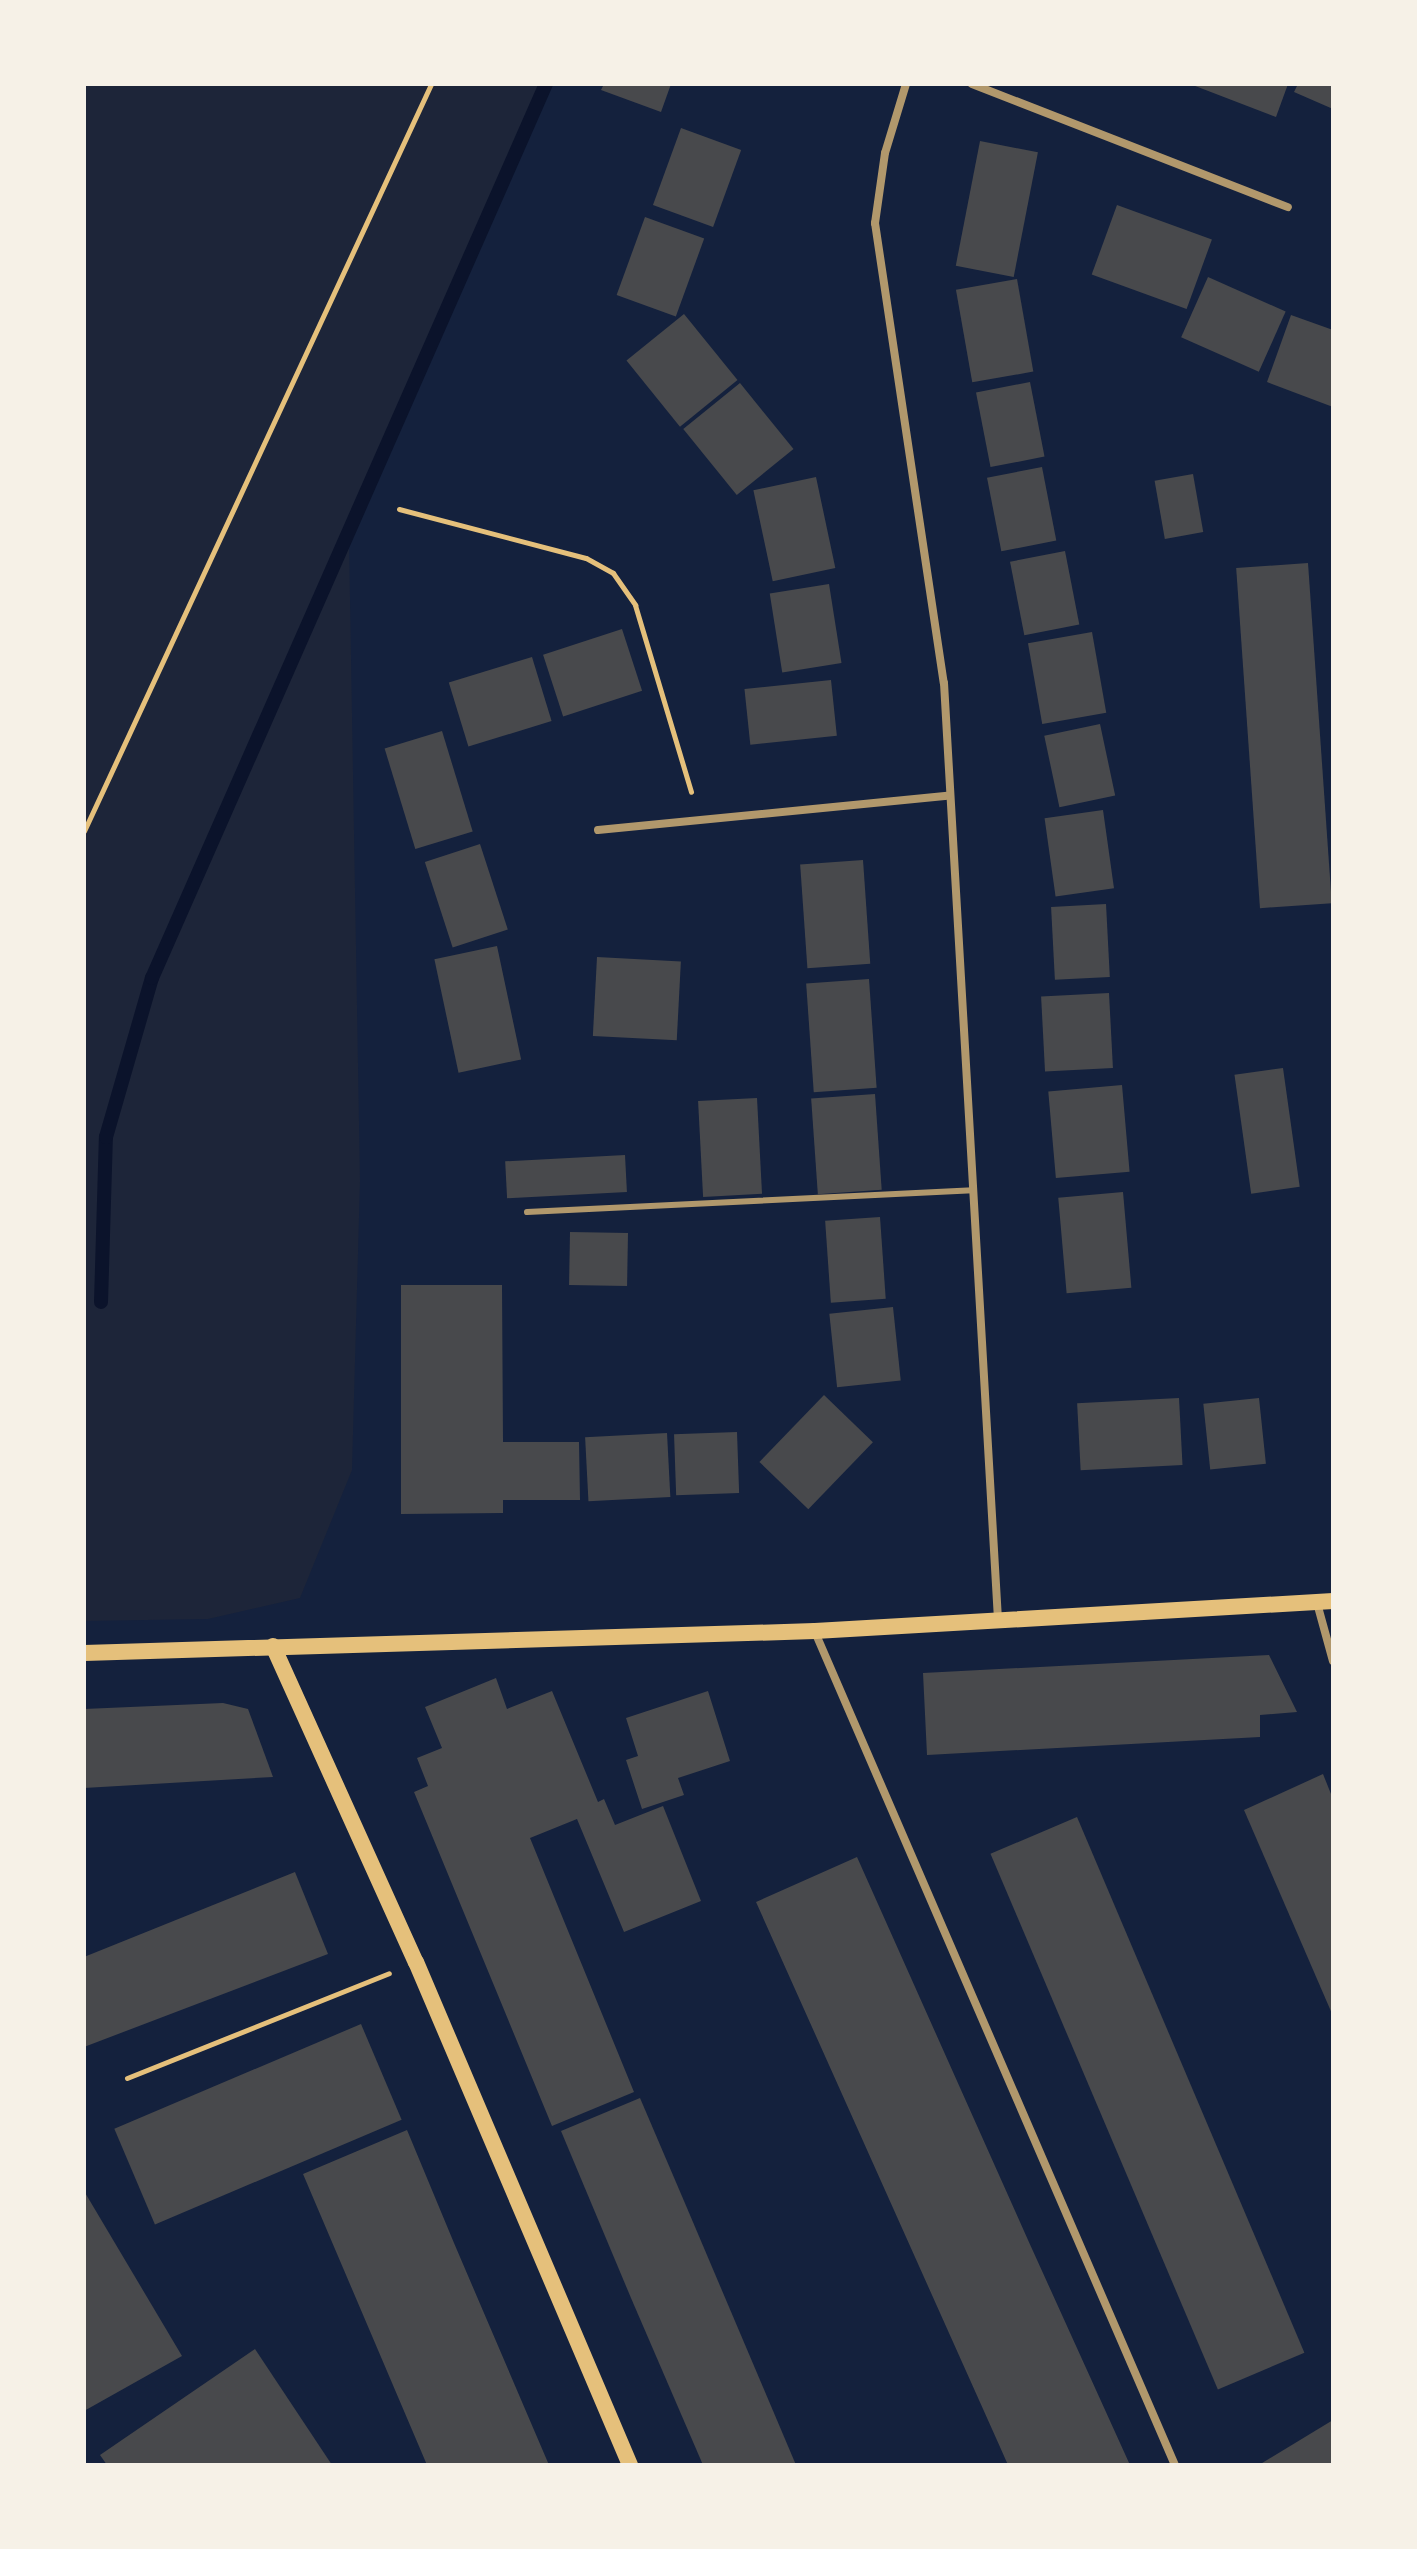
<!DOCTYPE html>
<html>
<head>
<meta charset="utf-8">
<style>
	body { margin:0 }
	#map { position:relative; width:1417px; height:2549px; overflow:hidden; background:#14213d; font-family:Arial,sans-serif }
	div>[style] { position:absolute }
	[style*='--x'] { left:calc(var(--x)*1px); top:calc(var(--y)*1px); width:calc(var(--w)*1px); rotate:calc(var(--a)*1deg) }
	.green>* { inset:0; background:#1d2539 }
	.stream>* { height:14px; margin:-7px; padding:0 7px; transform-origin:7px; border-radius:7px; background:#0b132b }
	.building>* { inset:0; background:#48494c; transform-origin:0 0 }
	.path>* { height:5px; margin:-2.5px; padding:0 2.5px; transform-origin:2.5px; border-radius:2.5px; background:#e5c07b }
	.service>* { height:6px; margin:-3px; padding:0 3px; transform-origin:3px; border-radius:3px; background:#b1986c }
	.minor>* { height:8px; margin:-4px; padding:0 4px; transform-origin:4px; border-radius:4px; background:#b1986c }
	.secondary>* { height:16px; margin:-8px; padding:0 8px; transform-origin:8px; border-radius:8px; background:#e5c07b }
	span { translate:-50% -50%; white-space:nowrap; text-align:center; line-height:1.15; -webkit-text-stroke:7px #f6f1e7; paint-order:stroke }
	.frame { position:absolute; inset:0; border:86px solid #f6f1e7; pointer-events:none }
</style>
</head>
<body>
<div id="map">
	<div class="green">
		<div style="clip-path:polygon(84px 84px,546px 84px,349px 540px,360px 1181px,352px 1470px,300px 1598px,208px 1619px,84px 1621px)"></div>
	</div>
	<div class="stream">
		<div style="--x:101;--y:1302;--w:165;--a:-88.3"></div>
		<div style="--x:106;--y:1137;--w:166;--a:-73.9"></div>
		<div style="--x:152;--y:978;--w:977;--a:-66.22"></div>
	</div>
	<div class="building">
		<div style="clip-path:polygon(604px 84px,671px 84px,661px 112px,601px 90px)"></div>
		<div style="clip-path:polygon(1190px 84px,1288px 84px,1276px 117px)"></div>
		<div style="clip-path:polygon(1298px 84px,1333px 84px,1333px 109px,1294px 92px)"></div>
		<div style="left:681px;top:128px;width:64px;height:82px;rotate:20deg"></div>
		<div style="left:980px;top:141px;width:59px;height:127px;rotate:11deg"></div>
		<div style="left:1117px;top:205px;width:101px;height:74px;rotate:20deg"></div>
		<div style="left:645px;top:217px;width:63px;height:83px;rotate:20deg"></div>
		<div style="left:1208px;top:277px;width:85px;height:66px;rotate:24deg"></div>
		<div style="left:1017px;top:279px;width:94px;height:62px;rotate:80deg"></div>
		<div style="left:684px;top:314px;width:85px;height:74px;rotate:51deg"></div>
		<div style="clip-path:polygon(1291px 315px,1333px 330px,1333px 407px,1267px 382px)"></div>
		<div style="left:1030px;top:382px;width:76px;height:55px;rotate:79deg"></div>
		<div style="left:740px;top:383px;width:85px;height:73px;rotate:51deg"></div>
		<div style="left:1042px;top:467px;width:75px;height:56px;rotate:79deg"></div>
		<div style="left:1193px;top:474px;width:59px;height:39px;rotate:80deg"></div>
		<div style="left:816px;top:477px;width:93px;height:64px;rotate:78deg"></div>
		<div style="left:1065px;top:551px;width:75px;height:56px;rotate:79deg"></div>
		<div style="left:1308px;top:563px;width:341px;height:72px;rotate:86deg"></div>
		<div style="left:829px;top:584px;width:80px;height:60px;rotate:81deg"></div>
		<div style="left:622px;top:629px;width:65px;height:83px;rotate:72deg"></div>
		<div style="left:1092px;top:632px;width:82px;height:65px;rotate:80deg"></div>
		<div style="left:532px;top:657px;width:67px;height:87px;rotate:73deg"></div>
		<div style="left:831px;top:680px;width:56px;height:87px;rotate:84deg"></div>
		<div style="left:1100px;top:724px;width:73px;height:57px;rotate:78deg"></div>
		<div style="left:442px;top:731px;width:105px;height:60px;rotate:73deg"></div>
		<div style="left:1103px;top:810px;width:79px;height:59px;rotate:82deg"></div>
		<div style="left:480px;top:844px;width:90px;height:58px;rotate:72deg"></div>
		<div style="left:863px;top:860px;width:104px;height:63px;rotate:86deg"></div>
		<div style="left:1106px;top:904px;width:73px;height:55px;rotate:87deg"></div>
		<div style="left:497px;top:946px;width:116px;height:64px;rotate:78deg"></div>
		<div style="left:597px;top:957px;width:84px;height:79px;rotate:3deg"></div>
		<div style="left:869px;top:979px;width:109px;height:63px;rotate:86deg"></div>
		<div style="left:1109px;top:993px;width:75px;height:68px;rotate:87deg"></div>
		<div style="left:1283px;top:1068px;width:120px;height:49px;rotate:82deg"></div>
		<div style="left:1122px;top:1085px;width:87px;height:74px;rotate:85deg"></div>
		<div style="left:875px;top:1094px;width:96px;height:64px;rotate:86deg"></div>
		<div style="left:757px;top:1098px;width:96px;height:59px;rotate:87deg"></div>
		<div style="left:625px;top:1155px;width:37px;height:120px;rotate:87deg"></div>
		<div style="left:1123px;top:1192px;width:96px;height:65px;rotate:85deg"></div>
		<div style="left:880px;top:1217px;width:82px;height:55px;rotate:86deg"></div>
		<div style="left:570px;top:1232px;width:58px;height:53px;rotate:1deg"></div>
		<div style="clip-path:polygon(401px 1285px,502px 1285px,503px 1442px,579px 1442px,580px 1500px,503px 1500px,503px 1513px,401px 1514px)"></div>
		<div style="left:893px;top:1307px;width:74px;height:64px;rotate:84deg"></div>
		<div style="left:824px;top:1395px;width:68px;height:93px;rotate:44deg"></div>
		<div style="left:1179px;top:1398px;width:67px;height:102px;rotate:87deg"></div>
		<div style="left:1259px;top:1398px;width:66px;height:56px;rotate:84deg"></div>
		<div style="left:737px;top:1432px;width:61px;height:63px;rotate:88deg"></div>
		<div style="left:667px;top:1433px;width:64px;height:82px;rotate:87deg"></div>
		<div style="clip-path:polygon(1269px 1655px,1297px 1712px,1260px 1715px,1260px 1737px,927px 1755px,923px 1673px)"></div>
		<div style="clip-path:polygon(496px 1678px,507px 1709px,552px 1691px,598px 1802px,604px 1799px,615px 1825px,663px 1806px,701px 1901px,624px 1932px,577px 1819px,530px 1838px,634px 2092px,552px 2126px,414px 1792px,428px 1786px,417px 1758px,442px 1748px,425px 1707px)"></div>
		<div style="clip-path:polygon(708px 1691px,730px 1761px,678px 1778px,684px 1795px,642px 1809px,626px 1760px,638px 1756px,626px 1718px)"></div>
		<div style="clip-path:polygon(223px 1703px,248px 1709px,273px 1777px,84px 1788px,84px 1709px)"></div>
		<div style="clip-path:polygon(1323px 1774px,1333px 1799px,1333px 2016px,1244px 1810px)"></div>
		<div style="left:1077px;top:1817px;width:582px;height:94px;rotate:67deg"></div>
		<div style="clip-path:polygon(857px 1857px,1028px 2240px,1130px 2465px,1008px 2465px,996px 2438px,756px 1902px)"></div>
		<div style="clip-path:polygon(295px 1872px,328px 1954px,84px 2047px,84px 1957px)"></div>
		<div style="left:361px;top:2024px;width:104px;height:268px;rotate:67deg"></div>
		<div style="clip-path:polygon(640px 2098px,687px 2208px,796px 2465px,703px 2465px,631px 2298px,561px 2131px)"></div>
		<div style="clip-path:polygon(407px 2130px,454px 2243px,549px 2465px,427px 2465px,303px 2174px)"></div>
		<div style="clip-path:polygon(84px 2191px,182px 2356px,84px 2411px)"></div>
		<div style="clip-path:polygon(255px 2349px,332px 2465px,107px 2465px,100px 2455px)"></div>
		<div style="clip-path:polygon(1333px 2420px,1333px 2465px,1259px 2465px,1267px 2460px)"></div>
	</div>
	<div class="path">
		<div style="--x:399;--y:509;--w:193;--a:14.7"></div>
		<div style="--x:586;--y:558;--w:31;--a:29"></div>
		<div style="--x:613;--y:573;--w:39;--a:55"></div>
		<div style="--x:635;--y:605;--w:195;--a:73.3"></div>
		<div style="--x:84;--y:831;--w:824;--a:-65.08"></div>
		<div style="--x:127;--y:2078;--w:282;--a:-21.8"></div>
	</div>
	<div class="service">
		<div style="--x:527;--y:1212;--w:446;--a:-2.8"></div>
	</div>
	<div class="minor">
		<div style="--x:906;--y:84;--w:72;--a:106.9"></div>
		<div style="--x:885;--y:153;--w:71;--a:98.1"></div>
		<div style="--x:875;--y:223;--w:465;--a:81.5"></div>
		<div style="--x:944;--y:683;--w:938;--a:86.7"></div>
		<div style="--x:972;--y:84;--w:339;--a:21.3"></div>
		<div style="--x:598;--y:830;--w:351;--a:-5.6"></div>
		<div style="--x:1317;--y:1603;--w:60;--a:74.6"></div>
		<div style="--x:815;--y:1632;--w:907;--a:66.63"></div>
	</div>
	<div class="secondary">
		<div style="--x:273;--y:1646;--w:347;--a:65.7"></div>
		<div style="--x:416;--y:1962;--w:547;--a:66.95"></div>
		<div style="--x:84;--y:1653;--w:731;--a:-1.72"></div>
		<div style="--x:815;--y:1631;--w:519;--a:-3.31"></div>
	</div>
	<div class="frame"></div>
</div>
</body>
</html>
